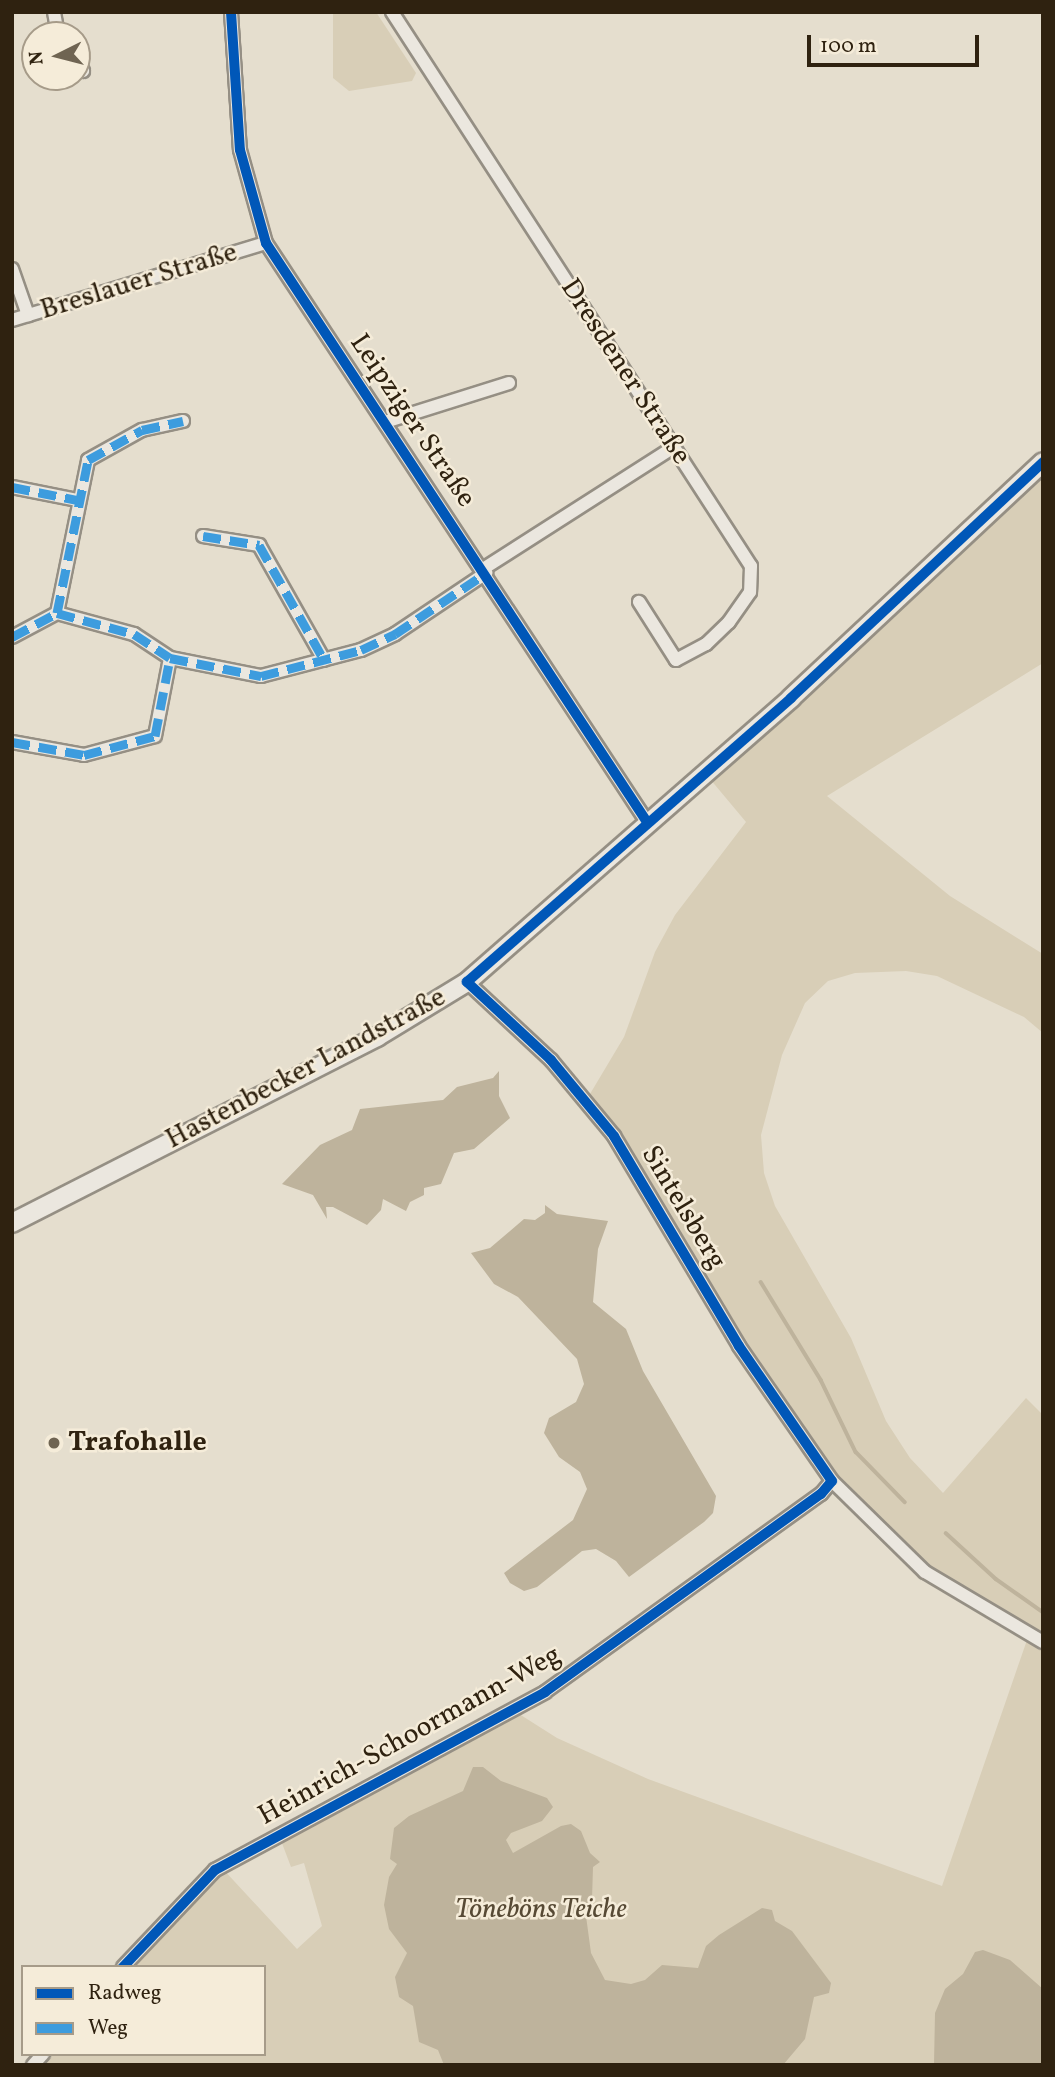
<!DOCTYPE html>
<html>
<head>
<meta charset="utf-8">
<style>
	body { margin:0 }
	#map { position:relative; width:1055px; height:2077px; overflow:hidden; background:#e5dece; font-family:Vollkorn,serif }
	div>[style] { position:absolute }
	[style*='--x'] { left:calc(var(--x)*1px); top:calc(var(--y)*1px); width:calc(var(--w)*1px); rotate:calc(var(--a)*1deg) }
	.green>* { inset:0; background:#d8ceb7 }
	.water>* { inset:0; background:#beb39c }
	.stream>* { height:3.5px; margin:-1.75px; padding:0 1.75px; transform-origin:1.75px; border-radius:1.75px; background:#beb39c }
	.roads { filter:drop-shadow(2px 0 #958f84) drop-shadow(-2px 0 #958f84) drop-shadow(0 2px #958f84) drop-shadow(0 -2px #958f84) }
	.street>* { height:12px; margin:-6px; padding:0 6px; transform-origin:6px; border-radius:6px; background:#ebe7df }
	.secondary>* { height:18px; margin:-9px; padding:0 9px; transform-origin:9px; border-radius:9px; background:#ebe7df }
	.quiet>* { height:9px; margin-top:-4.5px; transform-origin:0; background:repeating-linear-gradient(90deg,#3d9cde 0 18px,transparent 0 27px) }
	.cycleway>* { height:10px; margin:-5px; padding:0 5px; transform-origin:5px; border-radius:5px; background:#0057b8 }
	.dots>* { width:19px; height:19px; translate:-50% -50%; box-sizing:border-box; border:4px solid #f5ecd9; border-radius:50% }
	span { translate:-50% -50%; white-space:nowrap; text-align:center; line-height:1.15; -webkit-text-stroke:5px #f5ecd9; paint-order:stroke }
	.street-label { font-size:28px; color:#2f2210 }
	.poi-label { font-size:28px; color:#2f2210; font-weight:700 }
	.left { translate:0 -50%; text-align:left }
	.park-label { font-size:28px; color:#574a35; font-style:italic }
	.frame { position:absolute; inset:0; border:14px solid #2f2210; pointer-events:none }
	.legend { position:absolute; left:21px; top:1965px; width:245px; height:91px; box-sizing:border-box; background:#f5ecd9; border:2px solid #a69b89; margin:0; padding:9px 12px; list-style:none; font-size:21px; color:#2f2210 }
	.legend li { display:flex; align-items:center; gap:14px; height:35px }
	.legend b { width:35px; border:2px solid #a69b89 }
	.north { position:absolute; left:21px; top:21px; width:70px; height:70px; box-sizing:border-box; background:#f5ecd9; border:2px solid #a69b89; border-radius:50%; rotate:264deg; font-size:19px; font-weight:700; line-height:28px; text-align:center; color:#2f2210 }
	.north::after { content:''; display:block; margin:auto; width:24px; height:32px; background:#6f6452; clip-path:polygon(50% 0,100% 100%,50% 72%,0 100%) }
	.scale { position:absolute; left:807px; top:35px; width:172px; height:32px; box-sizing:border-box; border:4px solid #2f2210; border-top:0; padding-left:9px; font-size:21px; line-height:24px; white-space:nowrap; color:#2f2210; -webkit-text-stroke:5px #f5ecd9; paint-order:stroke }
</style>
</head>
<body>
<div id="map">
	<div class="green">
		<div style="clip-path:polygon(333px 12px,376px 12px,416px 73px,412px 81px,349px 91px,333px 78px)"></div>
		<div style="clip-path:polygon(1043px 462px,1043px 663px,827px 796px,950px 896px,1043px 954px,1043px 1033px,1024px 1017px,937px 976px,906px 971px,855px 973px,828px 981px,805px 1003px,782px 1055px,761px 1135px,764px 1173px,775px 1206px,851px 1338px,886px 1421px,910px 1458px,943px 1493px,1026px 1398px,1043px 1415px,1043px 1637px,920px 1562px,909px 1544px,897px 1541px,834px 1475px,739px 1346px,587px 1099px,624px 1037px,655px 952px,675px 915px,746px 822px,705px 773px)"></div>
		<div style="clip-path:polygon(1027px 1640px,1043px 1648px,1043px 2065px,38px 2065px,47px 2054px,264px 2054px,264px 1967px,128px 1967px,222px 1868px,297px 1949px,322px 1926px,304px 1863px,291px 1867px,280px 1838px,516px 1712px,557px 1738px,648px 1779px,942px 1886px)"></div>
	</div>
	<div class="water">
		<div style="clip-path:polygon(499px 1071px,499px 1096px,510px 1118px,474px 1149px,454px 1153px,441px 1184px,424px 1188px,424px 1195px,410px 1202px,406px 1211px,383px 1199px,381px 1210px,367px 1225px,333px 1207px,326px 1207px,327px 1219px,313px 1195px,282px 1184px,320px 1145px,352px 1130px,360px 1109px,443px 1100px,457px 1087px,493px 1078px)"></div>
		<div style="clip-path:polygon(545px 1205px,557px 1214px,608px 1221px,598px 1249px,593px 1302px,626px 1329px,643px 1371px,716px 1496px,713px 1513px,704px 1522px,629px 1577px,616px 1561px,596px 1549px,582px 1551px,537px 1587px,524px 1591px,510px 1583px,504px 1573px,573px 1520px,587px 1489px,580px 1472px,559px 1457px,544px 1433px,549px 1418px,576px 1402px,584px 1384px,577px 1359px,518px 1297px,494px 1284px,471px 1253px,490px 1248px,524px 1219px,535px 1220px,545px 1213px)"></div>
		<div style="clip-path:polygon(473px 1767px,483px 1767px,501px 1781px,547px 1798px,553px 1807px,542px 1821px,511px 1833px,506px 1840px,513px 1853px,561px 1826px,571px 1824px,581px 1831px,590px 1853px,600px 1862px,593px 1867px,592px 1900px,586px 1916px,591px 1953px,605px 1980px,631px 1984px,645px 1980px,662px 1965px,698px 1968px,706px 1946px,719px 1935px,762px 1908px,772px 1910px,775px 1921px,792px 1931px,831px 1983px,829px 1993px,814px 1997px,805px 2039px,783px 2065px,444px 2065px,438px 2050px,419px 2042px,413px 2006px,399px 1997px,395px 1977px,407px 1953px,389px 1929px,384px 1905px,389px 1877px,397px 1864px,390px 1859px,394px 1828px,409px 1816px,463px 1791px)"></div>
		<div style="clip-path:polygon(983px 1950px,1010px 1960px,1043px 1989px,1043px 2065px,934px 2065px,935px 2013px,945px 1989px,963px 1974px,975px 1952px)"></div>
	</div>
	<div class="stream">
		<div style="--x:761;--y:1282;--w:115;--a:58.5"></div>
		<div style="--x:821;--y:1380;--w:80;--a:64.1"></div>
		<div style="--x:856;--y:1452;--w:70;--a:45.6"></div>
		<div style="--x:946;--y:1533;--w:68;--a:42.6"></div>
		<div style="--x:996;--y:1579;--w:57;--a:35.1"></div>
	</div>
	<div class="roads">
		<div class="street">
			<div style="--x:54;--y:12;--w:23;--a:80"></div>
			<div style="--x:231;--y:12;--w:138;--a:86.3"></div>
			<div style="--x:240;--y:150;--w:97;--a:74.4"></div>
			<div style="--x:266;--y:243;--w:693;--a:56.65"></div>
			<div style="--x:392;--y:12;--w:660;--a:57.06"></div>
			<div style="--x:751;--y:566;--w:26;--a:92"></div>
			<div style="--x:750;--y:592;--w:37;--a:125"></div>
			<div style="--x:729;--y:622;--w:32;--a:136"></div>
			<div style="--x:706;--y:644;--w:34;--a:152"></div>
			<div style="--x:676;--y:660;--w:69;--a:-122.5"></div>
			<div style="--x:77;--y:62;--w:11;--a:56"></div>
			<div style="--x:12;--y:269;--w:49;--a:70.8"></div>
			<div style="--x:12;--y:320;--w:265;--a:-16.9"></div>
			<div style="--x:385;--y:422;--w:130;--a:-17.5"></div>
			<div style="--x:12;--y:487;--w:66;--a:11.3"></div>
			<div style="--x:203;--y:536;--w:57;--a:9.1"></div>
			<div style="--x:259;--y:545;--w:132;--a:60.5"></div>
			<div style="--x:483;--y:569;--w:227;--a:-32.6"></div>
			<div style="--x:57;--y:613;--w:156;--a:-78.5"></div>
			<div style="--x:88;--y:460;--w:62;--a:-29.1"></div>
			<div style="--x:142;--y:430;--w:42;--a:-12.4"></div>
			<div style="--x:12;--y:637;--w:51;--a:-28.1"></div>
			<div style="--x:57;--y:613;--w:80;--a:15.3"></div>
			<div style="--x:134;--y:634;--w:43;--a:33.7"></div>
			<div style="--x:170;--y:658;--w:93;--a:11.2"></div>
			<div style="--x:261;--y:676;--w:103;--a:-14.6"></div>
			<div style="--x:361;--y:650;--w:38;--a:-25"></div>
			<div style="--x:395;--y:634;--w:110;--a:-33.8"></div>
			<div style="--x:12;--y:742;--w:73;--a:10.2"></div>
			<div style="--x:84;--y:755;--w:73;--a:-15"></div>
			<div style="--x:155;--y:736;--w:79;--a:-79.1"></div>
			<div style="--x:467;--y:982;--w:115;--a:42.9"></div>
			<div style="--x:551;--y:1060;--w:99;--a:50.3"></div>
			<div style="--x:614;--y:1136;--w:244;--a:59.2"></div>
			<div style="--x:739;--y:1346;--w:164;--a:55.4"></div>
			<div style="--x:832;--y:1481;--w:130;--a:44.4"></div>
			<div style="--x:925;--y:1572;--w:137;--a:30.7"></div>
			<div style="--x:123;--y:1967;--w:134;--a:-46.5"></div>
			<div style="--x:215;--y:1870;--w:375;--a:-28.3"></div>
			<div style="--x:545;--y:1692;--w:340;--a:-35.7"></div>
			<div style="--x:821;--y:1494;--w:17;--a:-50"></div>
			<div style="--x:33;--y:2065;--w:15;--a:-48"></div>
		</div>
		<div class="secondary">
			<div style="--x:12;--y:1223;--w:410;--a:-27"></div>
			<div style="--x:377;--y:1037;--w:105;--a:-31.4"></div>
			<div style="--x:467;--y:982;--w:431;--a:-41.2"></div>
			<div style="--x:791;--y:698;--w:345;--a:-43.1"></div>
		</div>
	</div>
	<div class="quiet">
		<div style="--x:12;--y:487;--w:66;--a:11.3"></div>
		<div style="--x:203;--y:536;--w:57;--a:9.1"></div>
		<div style="--x:259;--y:545;--w:132;--a:60.5"></div>
		<div style="--x:57;--y:613;--w:156;--a:-78.5"></div>
		<div style="--x:88;--y:460;--w:62;--a:-29.1"></div>
		<div style="--x:142;--y:430;--w:42;--a:-12.4"></div>
		<div style="--x:12;--y:637;--w:51;--a:-28.1"></div>
		<div style="--x:57;--y:613;--w:80;--a:15.3"></div>
		<div style="--x:134;--y:634;--w:43;--a:33.7"></div>
		<div style="--x:170;--y:658;--w:93;--a:11.2"></div>
		<div style="--x:261;--y:676;--w:103;--a:-14.6"></div>
		<div style="--x:361;--y:650;--w:38;--a:-25"></div>
		<div style="--x:395;--y:634;--w:110;--a:-33.8"></div>
		<div style="--x:12;--y:742;--w:73;--a:10.2"></div>
		<div style="--x:84;--y:755;--w:73;--a:-15"></div>
		<div style="--x:155;--y:736;--w:79;--a:-79.1"></div>
	</div>
	<div class="cycleway">
		<div style="--x:231;--y:12;--w:138;--a:86.3"></div>
		<div style="--x:240;--y:150;--w:97;--a:74.4"></div>
		<div style="--x:266;--y:243;--w:693;--a:56.65"></div>
		<div style="--x:123;--y:1967;--w:134;--a:-46.5"></div>
		<div style="--x:215;--y:1870;--w:375;--a:-28.3"></div>
		<div style="--x:545;--y:1692;--w:340;--a:-35.7"></div>
		<div style="--x:821;--y:1494;--w:17;--a:-50"></div>
		<div style="--x:832;--y:1481;--w:164;--a:-124.6"></div>
		<div style="--x:739;--y:1346;--w:244;--a:-120.8"></div>
		<div style="--x:614;--y:1136;--w:99;--a:-129.7"></div>
		<div style="--x:551;--y:1060;--w:115;--a:-137.1"></div>
		<div style="--x:467;--y:982;--w:431;--a:-41.2"></div>
		<div style="--x:791;--y:698;--w:345;--a:-43.1"></div>
	</div>
	<div class="dots">
		<div style="left:54px;top:1443px;background:#6f6452"></div>
	</div>
	<div class="street-label">
		<span style="left:139px;top:282px;rotate:-17deg">Breslauer Straße</span>
		<span style="left:625px;top:372px;rotate:57deg">Dresdener Straße</span>
		<span style="left:412px;top:421px;rotate:56deg">Leipziger Straße</span>
		<span style="left:306px;top:1069px;rotate:-28deg">Hastenbecker Landstraße</span>
		<span style="left:683px;top:1208px;rotate:59deg">Sintelsberg</span>
		<span style="left:410px;top:1736px;rotate:-29deg">Heinrich-Schoormann-Weg</span>
	</div>
	<div class="poi-label">
		<span class="left" style="left:68px;top:1443px">Trafohalle</span>
	</div>
	<div class="park-label">
		<span style="left:541px;top:1910px">Töneböns Teiche</span>
	</div>
	<div class="frame"></div>
	<ul class="legend">
	<li><b style="height:9px;background:#0057b8"></b>Radweg</li>
	<li><b style="height:9px;background:#3d9cde"></b>Weg</li>
	</ul>
	<div class="north">N</div>
	<div class="scale">100 m</div>
</div>
</body>
</html>
